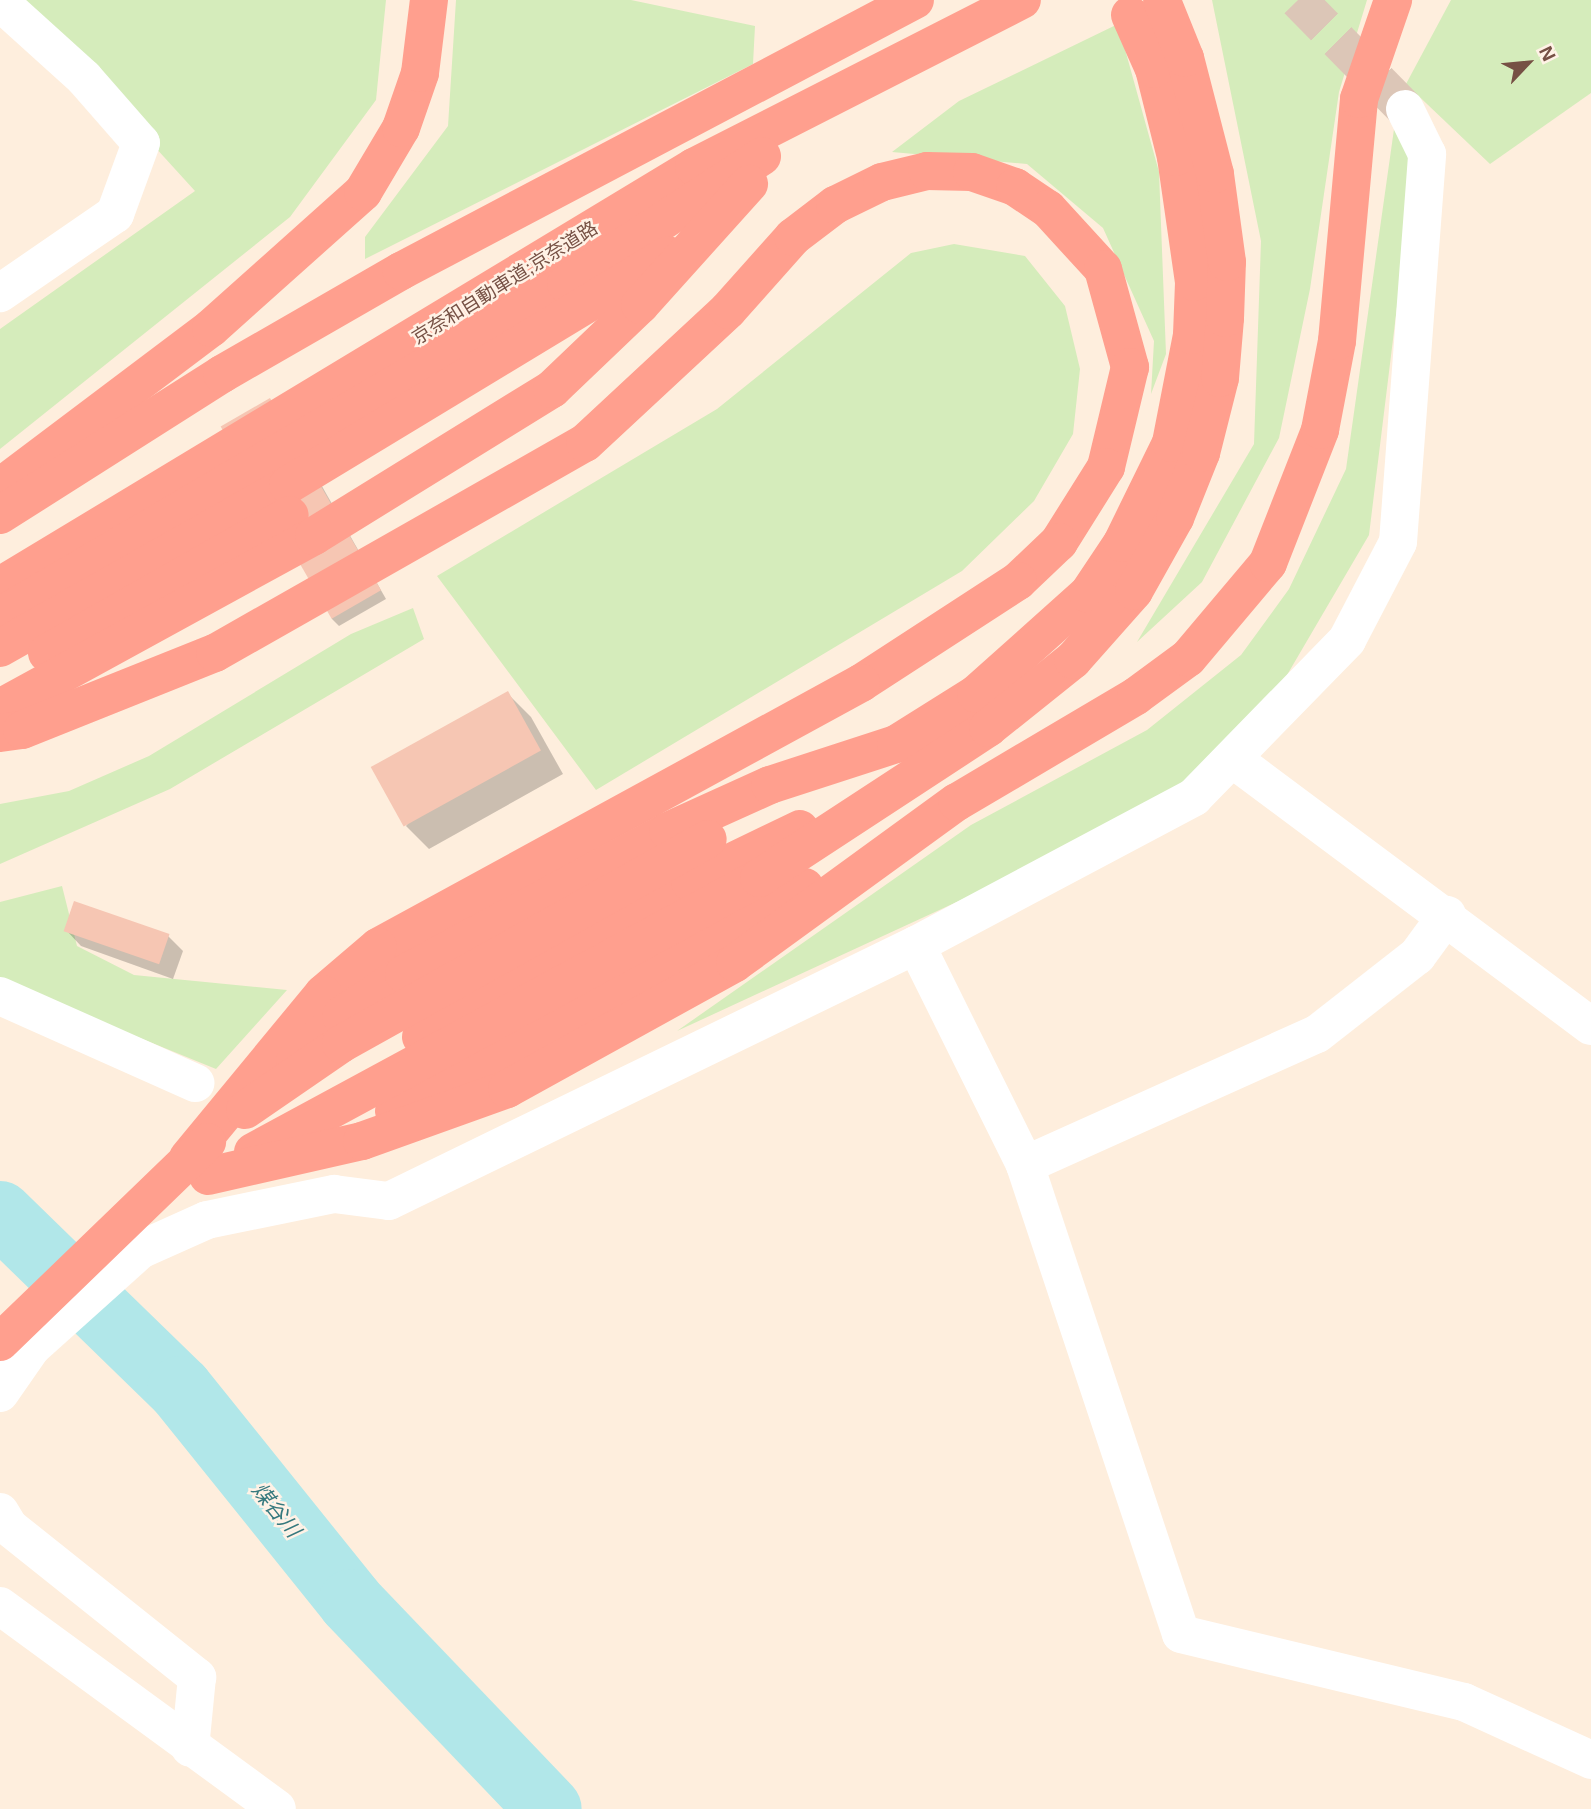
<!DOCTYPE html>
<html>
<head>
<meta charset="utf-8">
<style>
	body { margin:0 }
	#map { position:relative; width:1591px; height:1809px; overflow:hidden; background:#feeedd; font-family:Arial,"Noto Sans JP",sans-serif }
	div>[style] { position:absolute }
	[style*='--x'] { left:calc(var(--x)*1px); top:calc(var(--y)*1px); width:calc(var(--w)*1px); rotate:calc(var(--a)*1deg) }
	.green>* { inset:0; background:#d5ecbb }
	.shadow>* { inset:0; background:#0003 }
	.river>* { height:66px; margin:-33px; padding:0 33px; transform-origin:33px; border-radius:33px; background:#b1e7e9 }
	.building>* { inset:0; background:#f6c6b3; transform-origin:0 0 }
	.minor-tunnel>* { height:38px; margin-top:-19px; transform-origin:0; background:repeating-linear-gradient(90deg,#dcc6b7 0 38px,transparent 0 57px) }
	.minor>* { height:38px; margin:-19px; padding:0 19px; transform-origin:19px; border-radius:19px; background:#fff }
	.highway>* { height:38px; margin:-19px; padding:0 19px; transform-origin:19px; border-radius:19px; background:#ff9f8e }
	span { translate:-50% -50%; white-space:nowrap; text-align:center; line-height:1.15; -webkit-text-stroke:5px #fff2e6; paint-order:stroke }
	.street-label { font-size:19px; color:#765044 }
	.water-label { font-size:21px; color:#36797e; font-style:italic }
	.north { position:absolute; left:1493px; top:28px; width:70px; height:70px; -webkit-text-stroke:5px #fff2e6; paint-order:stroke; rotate:64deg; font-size:19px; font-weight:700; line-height:28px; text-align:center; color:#765044 }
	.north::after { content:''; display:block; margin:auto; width:24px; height:32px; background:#765044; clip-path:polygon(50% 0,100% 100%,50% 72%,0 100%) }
</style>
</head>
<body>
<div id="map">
	<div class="green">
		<div style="clip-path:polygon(21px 0,386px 0,376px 100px,290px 217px,0 449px,0 329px,195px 191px)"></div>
		<div style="clip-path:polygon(456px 0,631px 0,755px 26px,753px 64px,365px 259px,365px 237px,448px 126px)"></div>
		<div style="clip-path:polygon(1212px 0,1367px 0,1339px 92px,1310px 289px,1279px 438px,1202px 582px,1137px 642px,1254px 444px,1261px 241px)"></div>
		<div style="clip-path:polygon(1451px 0,1591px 0,1591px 93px,1490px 164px,1406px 84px)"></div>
		<div style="clip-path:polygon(1118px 24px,1159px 172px,1166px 354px,1151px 394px,1154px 341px,1103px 228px,1027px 164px,892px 152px,959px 101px)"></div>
		<div style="clip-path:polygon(1395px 122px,1415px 160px,1369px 535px,1280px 687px,1196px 777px,1117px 828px,677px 1031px,971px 825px,1147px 730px,1241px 655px,1289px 589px,1346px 469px)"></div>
		<div style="clip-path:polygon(954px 244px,1025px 256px,1065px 306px,1080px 369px,1073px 434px,1034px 501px,962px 571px,596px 790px,437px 576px,717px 409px,911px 253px)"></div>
		<div style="clip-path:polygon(413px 608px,424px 639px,170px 789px,0 864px,0 804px,69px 791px,149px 756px,351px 634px)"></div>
		<div style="clip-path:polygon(62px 886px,77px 946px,134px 975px,287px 990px,216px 1069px,0 981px,0 902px)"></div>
	</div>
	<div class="shadow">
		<div style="clip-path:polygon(277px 407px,386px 599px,339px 626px,332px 619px)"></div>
		<div style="clip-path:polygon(508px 694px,531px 717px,563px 774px,429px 849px,406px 826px)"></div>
		<div style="clip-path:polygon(66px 930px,168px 936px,183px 951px,173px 979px,81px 946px)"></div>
	</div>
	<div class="river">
		<div style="--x:0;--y:1214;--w:251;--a:44.2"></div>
		<div style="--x:180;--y:1389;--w:273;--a:51.2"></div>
		<div style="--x:351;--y:1602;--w:286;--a:46.3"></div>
	</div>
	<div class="building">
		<div style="left:270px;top:398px;width:222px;height:57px;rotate:60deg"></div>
		<div style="left:508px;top:691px;width:68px;height:157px;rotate:61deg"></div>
		<div style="left:74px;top:901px;width:101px;height:32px;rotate:19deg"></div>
	</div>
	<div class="minor-tunnel">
		<div style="--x:1298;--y:0;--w:153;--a:45.5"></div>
	</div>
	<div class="minor">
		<div style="--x:0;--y:2;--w:113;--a:42.1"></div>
		<div style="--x:84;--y:78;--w:86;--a:48.8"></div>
		<div style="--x:141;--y:143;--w:76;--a:110.1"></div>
		<div style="--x:115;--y:214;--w:140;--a:145.5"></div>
		<div style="--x:1234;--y:760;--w:445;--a:36.7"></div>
		<div style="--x:916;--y:945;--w:246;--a:63.6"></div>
		<div style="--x:1025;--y:1165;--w:494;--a:71.6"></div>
		<div style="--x:1181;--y:1634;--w:291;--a:13.5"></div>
		<div style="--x:1464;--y:1702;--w:140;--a:24.5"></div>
		<div style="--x:0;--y:996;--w:214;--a:24"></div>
		<div style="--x:1025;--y:1165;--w:320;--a:-24.2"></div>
		<div style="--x:1317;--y:1034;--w:127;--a:-38"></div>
		<div style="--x:1417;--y:956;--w:51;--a:-53.8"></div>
		<div style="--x:0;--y:1393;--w:56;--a:-55.2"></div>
		<div style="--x:32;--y:1347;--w:145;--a:-41.9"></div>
		<div style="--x:140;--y:1250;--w:73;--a:-24.1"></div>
		<div style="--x:207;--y:1220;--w:130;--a:-11.6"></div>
		<div style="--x:334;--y:1194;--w:55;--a:7.3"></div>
		<div style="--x:389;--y:1201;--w:586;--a:-25.91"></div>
		<div style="--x:916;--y:945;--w:315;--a:-28"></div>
		<div style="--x:1194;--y:797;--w:219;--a:-45.7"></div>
		<div style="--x:1347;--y:640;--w:110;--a:-62.5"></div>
		<div style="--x:1398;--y:542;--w:389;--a:-85.7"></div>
		<div style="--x:1427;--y:154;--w:50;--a:-116.1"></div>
		<div style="--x:0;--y:1512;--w:17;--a:59"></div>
		<div style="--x:9;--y:1527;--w:241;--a:38.6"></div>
		<div style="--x:197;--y:1677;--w:71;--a:95.6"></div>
		<div style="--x:0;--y:1606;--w:343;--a:36.2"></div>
	</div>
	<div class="highway">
		<div style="--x:0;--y:487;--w:264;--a:-37"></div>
		<div style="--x:211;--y:328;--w:204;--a:-41.8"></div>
		<div style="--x:363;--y:192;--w:74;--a:-59.3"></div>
		<div style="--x:401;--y:128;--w:58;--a:-70.9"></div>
		<div style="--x:420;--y:73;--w:74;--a:-83"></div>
		<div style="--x:0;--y:515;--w:263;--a:-32.4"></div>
		<div style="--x:222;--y:374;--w:207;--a:-29.9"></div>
		<div style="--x:401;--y:271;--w:581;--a:-27.8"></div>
		<div style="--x:0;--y:586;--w:811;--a:-31.12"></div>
		<div style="--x:694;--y:167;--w:368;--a:-27"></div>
		<div style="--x:0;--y:616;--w:656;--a:-30.39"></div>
		<div style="--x:566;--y:284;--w:234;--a:-33.1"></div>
		<div style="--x:0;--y:648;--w:331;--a:-29.5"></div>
		<div style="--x:288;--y:485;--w:444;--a:-31.2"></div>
		<div style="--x:47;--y:653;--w:279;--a:-29.6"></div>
		<div style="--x:0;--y:708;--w:358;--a:-28.7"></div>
		<div style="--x:314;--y:536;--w:280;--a:-31.7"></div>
		<div style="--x:552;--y:389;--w:122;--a:-43.7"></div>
		<div style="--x:640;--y:305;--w:163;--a:-48"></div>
		<div style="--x:0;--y:733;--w:22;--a:-8"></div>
		<div style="--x:22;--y:730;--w:208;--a:-21.8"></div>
		<div style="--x:215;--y:653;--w:425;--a:-29.6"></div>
		<div style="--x:585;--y:443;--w:195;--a:-42.9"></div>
		<div style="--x:728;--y:310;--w:98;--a:-48.3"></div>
		<div style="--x:793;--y:237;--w:53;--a:-37.3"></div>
		<div style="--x:835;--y:205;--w:52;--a:-26.1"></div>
		<div style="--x:882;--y:182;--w:46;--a:-13.7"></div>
		<div style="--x:927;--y:171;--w:45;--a:1.3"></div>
		<div style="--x:972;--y:172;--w:46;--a:19.2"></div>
		<div style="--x:1015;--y:187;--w:40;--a:34"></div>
		<div style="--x:1048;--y:209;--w:81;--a:47.5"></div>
		<div style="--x:1103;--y:269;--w:102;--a:74.6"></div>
		<div style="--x:1130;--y:367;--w:103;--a:103.5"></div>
		<div style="--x:1106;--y:467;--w:89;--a:122.1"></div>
		<div style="--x:1059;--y:542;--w:57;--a:136.4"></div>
		<div style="--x:1018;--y:581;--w:187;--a:147"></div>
		<div style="--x:861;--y:683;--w:550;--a:151.34"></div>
		<div style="--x:378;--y:947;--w:72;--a:139.5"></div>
		<div style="--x:323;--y:994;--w:212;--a:129.5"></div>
		<div style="--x:421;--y:1037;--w:310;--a:-30"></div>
		<div style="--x:690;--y:882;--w:122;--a:-25.7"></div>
		<div style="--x:295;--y:1061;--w:64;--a:-44.4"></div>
		<div style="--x:341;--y:1016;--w:76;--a:-33.7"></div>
		<div style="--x:404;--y:974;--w:300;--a:-28.4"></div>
		<div style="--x:668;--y:831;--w:112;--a:-24.3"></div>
		<div style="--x:770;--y:785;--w:133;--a:-18"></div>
		<div style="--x:896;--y:744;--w:94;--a:-32"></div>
		<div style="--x:976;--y:694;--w:150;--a:-41.8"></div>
		<div style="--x:1088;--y:594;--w:61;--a:-56.3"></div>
		<div style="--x:1122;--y:543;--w:111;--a:-63.9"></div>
		<div style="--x:1171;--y:443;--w:110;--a:-79"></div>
		<div style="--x:1192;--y:335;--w:53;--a:-87.8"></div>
		<div style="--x:1194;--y:282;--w:126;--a:-98.2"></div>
		<div style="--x:1176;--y:157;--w:91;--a:-104"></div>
		<div style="--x:1154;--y:69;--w:59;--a:-114"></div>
		<div style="--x:245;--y:1110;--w:116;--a:-34.5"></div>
		<div style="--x:341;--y:1044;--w:420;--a:-29.2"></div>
		<div style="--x:394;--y:1111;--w:468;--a:-28.6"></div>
		<div style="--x:253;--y:1152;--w:575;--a:-28.44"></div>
		<div style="--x:759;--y:878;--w:274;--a:-33.2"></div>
		<div style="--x:988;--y:728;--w:109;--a:-38.7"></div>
		<div style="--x:1073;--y:660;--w:92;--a:-48.5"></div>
		<div style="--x:1134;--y:591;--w:84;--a:-60.7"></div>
		<div style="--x:1175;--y:518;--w:70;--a:-68.2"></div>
		<div style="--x:1201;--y:453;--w:77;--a:-75.8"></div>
		<div style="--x:1220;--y:378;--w:60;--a:-85.2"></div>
		<div style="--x:1225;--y:318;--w:56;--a:-88"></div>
		<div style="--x:1227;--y:262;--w:89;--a:-97.8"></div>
		<div style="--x:1215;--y:174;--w:120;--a:-104.5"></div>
		<div style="--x:1185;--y:58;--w:61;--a:-112"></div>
		<div style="--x:208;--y:1176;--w:158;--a:-12.8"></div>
		<div style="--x:362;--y:1141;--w:154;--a:-19.7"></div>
		<div style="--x:507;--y:1089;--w:260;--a:-28.9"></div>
		<div style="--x:735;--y:963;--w:274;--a:-36"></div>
		<div style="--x:957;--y:802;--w:208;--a:-30.6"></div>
		<div style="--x:1136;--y:696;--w:64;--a:-36.2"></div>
		<div style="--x:1188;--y:658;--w:124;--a:-49.9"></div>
		<div style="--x:1268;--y:563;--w:143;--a:-68.6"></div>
		<div style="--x:1320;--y:430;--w:91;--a:-79.2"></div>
		<div style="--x:1337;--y:341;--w:243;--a:-84.8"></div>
		<div style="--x:1359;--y:99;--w:105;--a:-71"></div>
		<div style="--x:0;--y:1342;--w:288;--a:-44"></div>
	</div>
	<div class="street-label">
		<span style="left:505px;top:283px;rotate:-32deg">京奈和自動車道;京奈道路</span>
	</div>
	<div class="water-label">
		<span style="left:276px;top:1510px;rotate:51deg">煤谷川</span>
	</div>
	<div class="north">N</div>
</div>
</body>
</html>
